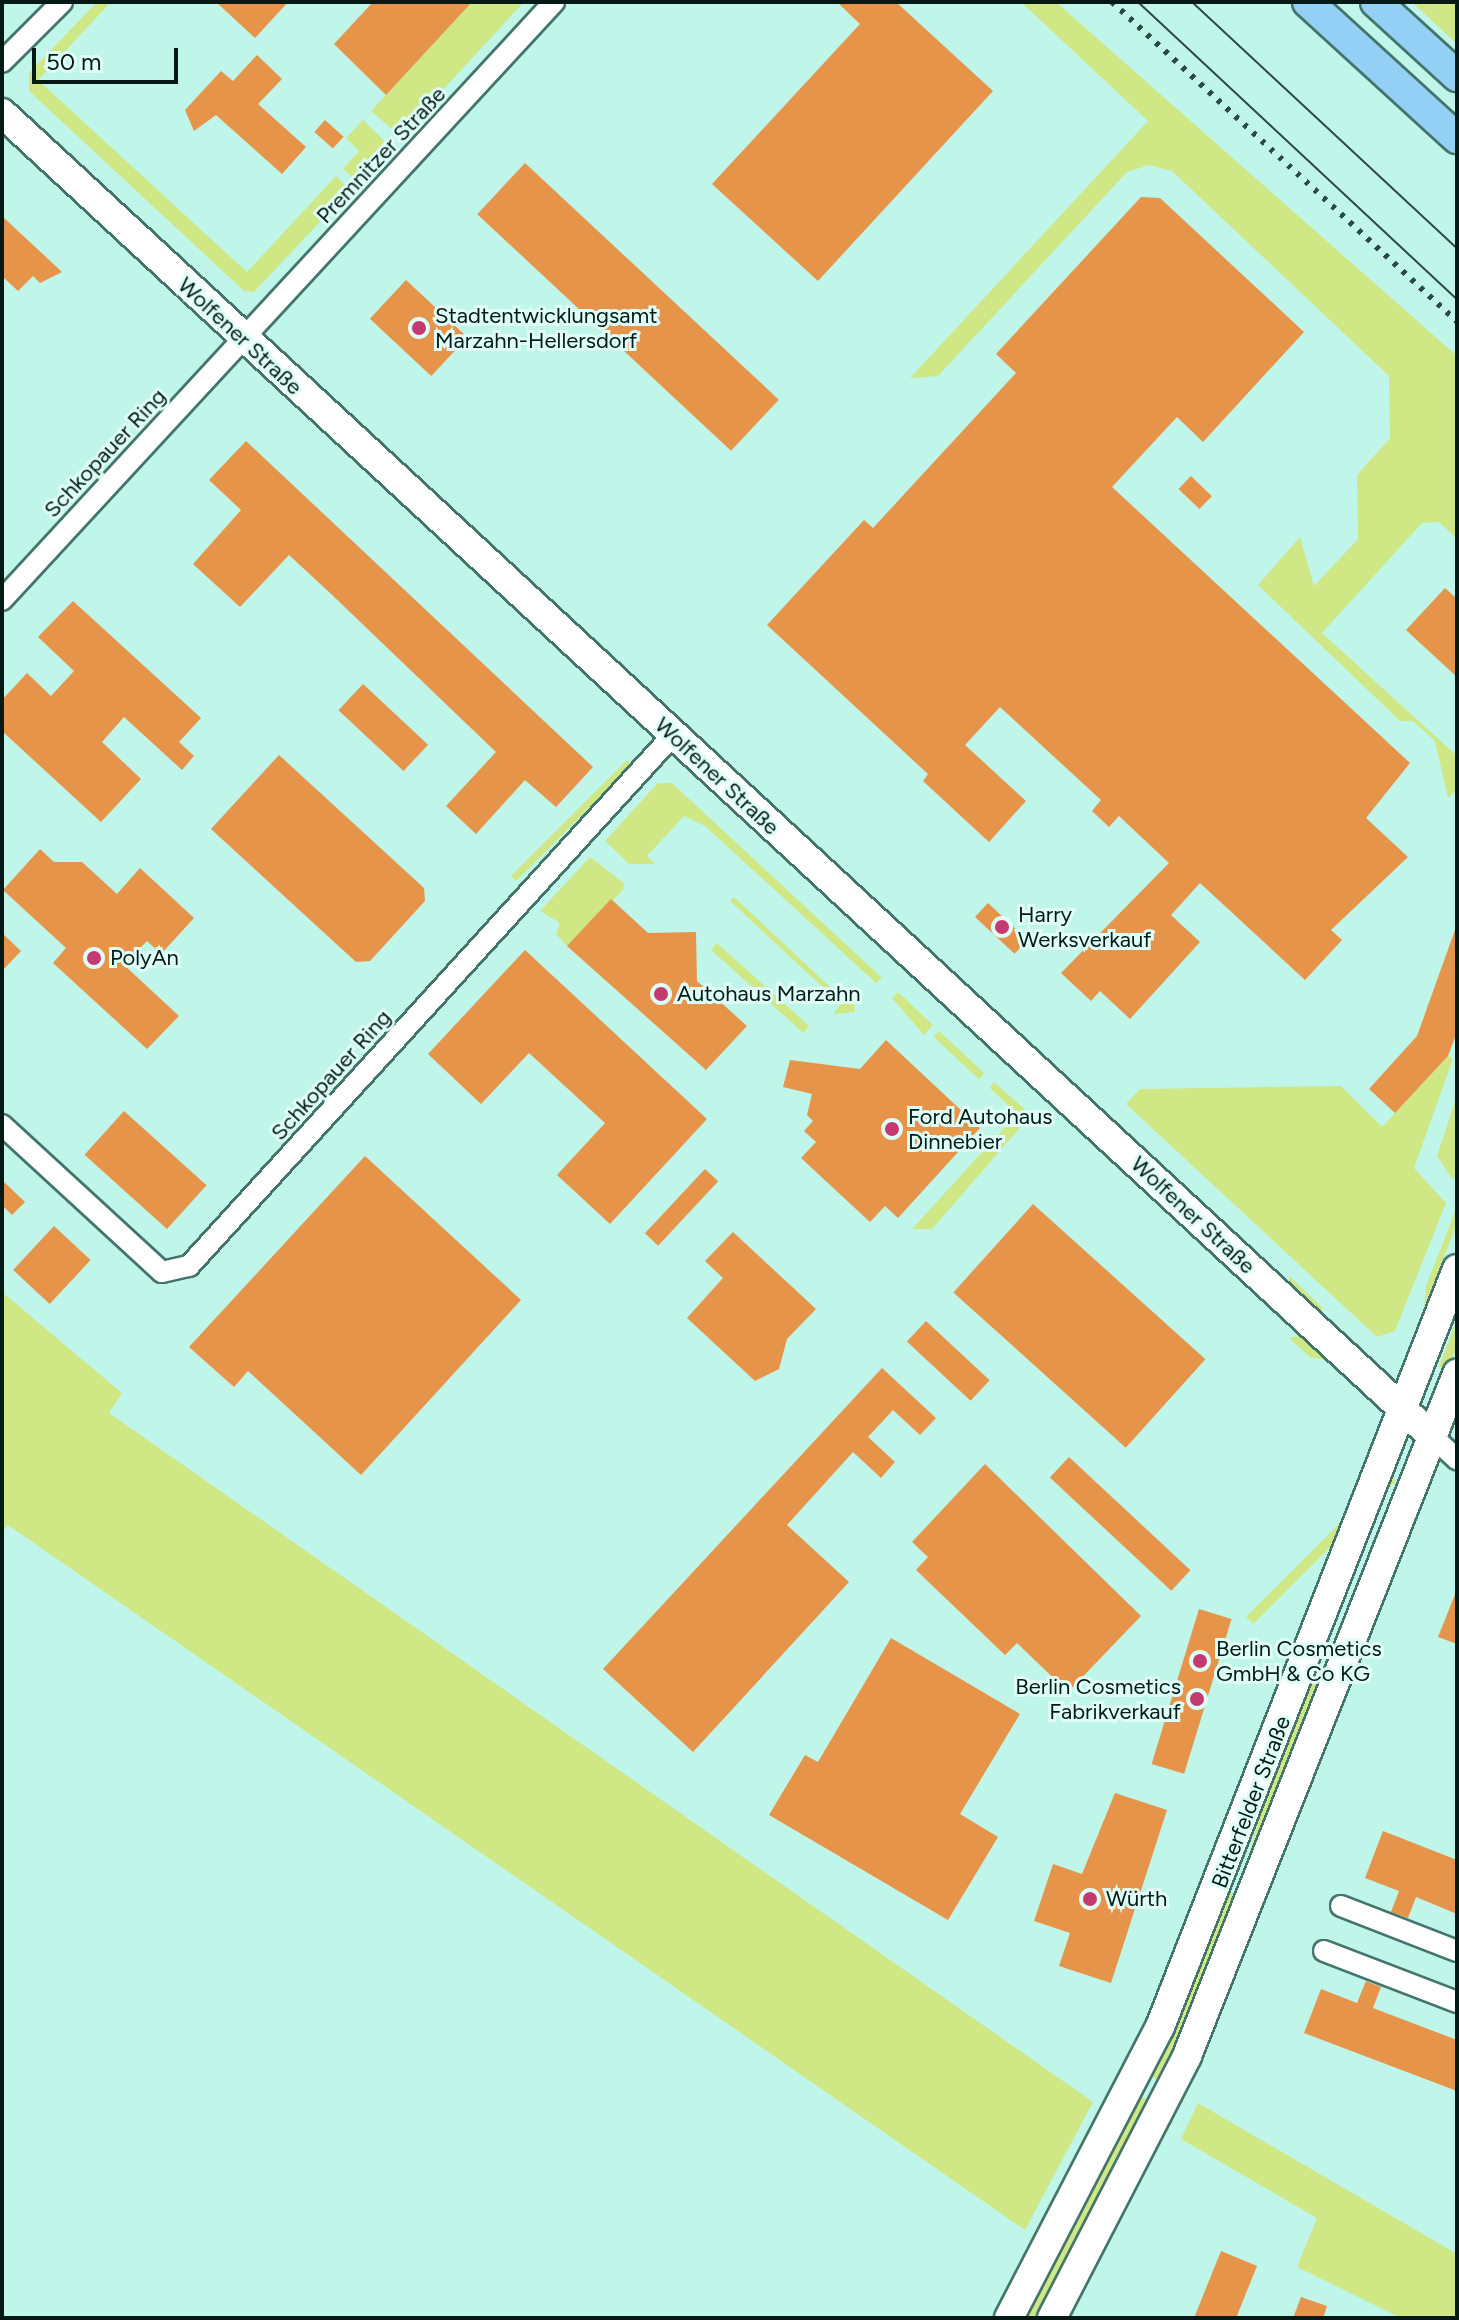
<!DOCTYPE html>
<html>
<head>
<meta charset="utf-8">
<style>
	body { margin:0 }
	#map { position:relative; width:1459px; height:2320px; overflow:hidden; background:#c0f5ea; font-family:Figtree,sans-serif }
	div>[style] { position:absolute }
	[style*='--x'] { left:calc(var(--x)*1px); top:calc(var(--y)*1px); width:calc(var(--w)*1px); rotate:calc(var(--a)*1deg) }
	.green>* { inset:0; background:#cfe885; transform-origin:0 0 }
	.building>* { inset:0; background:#e5944a; transform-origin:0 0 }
	.roads { filter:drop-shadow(2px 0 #43756b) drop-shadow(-2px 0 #43756b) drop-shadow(0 2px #43756b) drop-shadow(0 -2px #43756b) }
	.street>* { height:20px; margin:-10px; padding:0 10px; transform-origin:10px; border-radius:10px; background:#fff }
	.secondary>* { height:28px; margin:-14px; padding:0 14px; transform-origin:14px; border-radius:14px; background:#fff }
	.primary>* { height:30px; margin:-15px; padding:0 15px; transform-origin:15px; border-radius:15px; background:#94cff5 }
	.tram>* { height:2px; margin:-1px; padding:0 1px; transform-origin:1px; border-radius:1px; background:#2e4a44 }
	.rail>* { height:6px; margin-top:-3px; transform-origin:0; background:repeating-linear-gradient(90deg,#2e4a44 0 4px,transparent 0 12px) }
	.dots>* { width:22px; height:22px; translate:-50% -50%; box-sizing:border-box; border:4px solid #defef7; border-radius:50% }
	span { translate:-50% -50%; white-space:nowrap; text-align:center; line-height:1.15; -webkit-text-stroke:6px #defef7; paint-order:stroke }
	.street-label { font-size:22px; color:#051915 }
	.poi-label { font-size:22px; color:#051915 }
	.left { translate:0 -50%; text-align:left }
	.right { translate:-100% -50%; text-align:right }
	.frame { position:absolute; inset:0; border:4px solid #051915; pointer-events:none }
	.scale { position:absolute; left:32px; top:48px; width:146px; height:36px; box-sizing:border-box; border:4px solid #051915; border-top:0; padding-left:10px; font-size:24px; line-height:28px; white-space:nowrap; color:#051915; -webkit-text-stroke:6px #defef7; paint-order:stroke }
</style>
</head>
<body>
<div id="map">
	<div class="green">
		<div style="clip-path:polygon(97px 2px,111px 2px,38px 80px,247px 272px,336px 176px,350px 190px,254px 292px,244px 291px,29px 91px,29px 73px)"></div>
		<div style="clip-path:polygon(472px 2px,524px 2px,400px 136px,371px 111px)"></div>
		<div style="clip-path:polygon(1021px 2px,1056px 2px,1457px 356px,1457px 539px,1439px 522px,1422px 523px,1322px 633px,1457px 756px,1457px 789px,1448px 798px,1435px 741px,1413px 721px,1400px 721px,1258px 585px,1300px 537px,1314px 586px,1358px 539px,1357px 475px,1390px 438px,1389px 376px,1172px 171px,1149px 165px,1127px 172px,938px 376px,910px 378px,1148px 121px)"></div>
		<div style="clip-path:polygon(1412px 2px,1457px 2px,1457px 44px,1414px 4px)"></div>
		<div style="clip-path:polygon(363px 120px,390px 146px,358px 182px,343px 169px,359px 151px,346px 138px)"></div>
		<div style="left:627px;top:760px;width:7px;height:164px;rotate:45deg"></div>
		<div style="clip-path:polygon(658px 783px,672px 783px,882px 978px,876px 983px,705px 826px,684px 816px,647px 856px,655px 864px,629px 864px,605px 841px)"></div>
		<div style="clip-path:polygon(590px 857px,624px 883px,623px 890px,567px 946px,556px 934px,560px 923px,540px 911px)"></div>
		<div style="clip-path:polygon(734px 897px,844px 1000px,853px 992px,855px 1012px,833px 1014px,841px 1004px,730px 901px)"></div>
		<div style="left:717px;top:943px;width:124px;height:9px;rotate:42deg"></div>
		<div style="clip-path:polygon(898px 992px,933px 1025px,924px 1035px,892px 998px)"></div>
		<div style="left:939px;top:1031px;width:62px;height:8px;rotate:43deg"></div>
		<div style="clip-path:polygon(1448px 1056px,1453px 1059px,1414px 1168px,1446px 1203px,1395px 1331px,1377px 1337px,1126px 1104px,1140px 1089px,1341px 1086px,1382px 1127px)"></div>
		<div style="clip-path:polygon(994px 1082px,1028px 1112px,1025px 1122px,932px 1229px,912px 1229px,1017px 1114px,990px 1088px)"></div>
		<div style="clip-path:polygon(1457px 1095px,1457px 1171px,1453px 1180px,1437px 1156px)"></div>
		<div style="clip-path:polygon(1455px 1212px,1457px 1223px,1424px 1308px,1426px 1286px)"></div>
		<div style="clip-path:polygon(1289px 1276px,1323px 1308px,1319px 1313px,1290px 1287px)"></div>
		<div style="clip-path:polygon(2px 1292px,122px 1393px,109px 1413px,1093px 2102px,1025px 2230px,8px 1525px,2px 1533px)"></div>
		<div style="clip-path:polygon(1457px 1320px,1457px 1346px,1447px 1373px,1439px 1366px)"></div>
		<div style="clip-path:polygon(1302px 1336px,1330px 1361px,1310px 1357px,1289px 1338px)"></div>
		<div style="left:1389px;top:1474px;width:10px;height:202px;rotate:45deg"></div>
		<div style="clip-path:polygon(1314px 1677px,1318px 1683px,1293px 1764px,1243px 1877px,1271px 1775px)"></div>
		<div style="clip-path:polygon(1236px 1893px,1241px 1902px,1161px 2081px,1148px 2075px,1225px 1894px)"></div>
		<div style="clip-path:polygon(1144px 2083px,1142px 2097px,1155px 2103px,1039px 2318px,1020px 2318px)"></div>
		<div style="clip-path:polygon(1198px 2103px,1457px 2254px,1457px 2318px,1401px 2318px,1297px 2267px,1317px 2218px,1181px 2139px)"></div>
	</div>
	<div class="building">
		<div style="clip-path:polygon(216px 2px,288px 2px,255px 38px)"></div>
		<div style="clip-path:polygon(373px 2px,472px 2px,386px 95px,334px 44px)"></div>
		<div style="clip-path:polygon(837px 2px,896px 2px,993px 91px,818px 281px,712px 184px,860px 24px)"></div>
		<div style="clip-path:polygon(257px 55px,282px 79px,258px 104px,306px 147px,282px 174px,216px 115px,194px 131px,185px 110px,221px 71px,233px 81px)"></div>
		<div style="left:325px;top:120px;width:25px;height:16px;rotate:42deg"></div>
		<div style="left:525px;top:163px;width:347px;height:70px;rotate:43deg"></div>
		<div style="clip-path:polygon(1141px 197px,1160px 198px,1304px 332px,1203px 442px,1177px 417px,1112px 487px,1410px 763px,1366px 818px,1408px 857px,1331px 930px,1342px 940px,1305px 980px,1200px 883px,1171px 915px,1200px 942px,1130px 1019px,1100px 991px,1091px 1001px,1061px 973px,1169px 863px,1119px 816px,1109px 827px,1092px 811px,1101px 800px,1000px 707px,965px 745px,1026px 801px,989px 842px,923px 781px,928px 774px,767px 625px,864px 520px,873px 528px,1016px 373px,996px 354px)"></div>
		<div style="clip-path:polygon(2px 216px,62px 272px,40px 283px,33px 276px,18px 291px,2px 276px)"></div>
		<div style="left:406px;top:280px;width:84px;height:53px;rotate:43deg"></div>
		<div style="clip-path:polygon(246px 441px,593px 767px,556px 807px,525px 780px,476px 834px,446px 806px,496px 752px,329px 592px,289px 555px,240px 607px,193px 564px,241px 510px,209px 480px)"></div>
		<div style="left:1191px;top:476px;width:29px;height:18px;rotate:44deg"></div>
		<div style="clip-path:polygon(1445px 588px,1457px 599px,1457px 677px,1406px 630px)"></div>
		<div style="clip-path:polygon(73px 601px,201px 718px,179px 742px,194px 756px,182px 770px,124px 717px,102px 742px,141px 779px,101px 822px,2px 731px,2px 700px,27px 673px,51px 696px,74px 671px,38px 637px)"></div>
		<div style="left:363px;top:684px;width:89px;height:36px;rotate:43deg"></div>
		<div style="clip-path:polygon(279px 755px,424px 888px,425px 901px,370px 961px,356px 962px,211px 829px)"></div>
		<div style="clip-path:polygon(40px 849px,54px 862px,82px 862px,117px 894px,140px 868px,194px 918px,161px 954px,147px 941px,124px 965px,179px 1016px,147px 1049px,53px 963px,66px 948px,3px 890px)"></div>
		<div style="clip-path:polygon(611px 899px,648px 933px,696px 932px,697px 981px,747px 1026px,706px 1070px,567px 946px)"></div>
		<div style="left:988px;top:903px;width:54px;height:19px;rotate:43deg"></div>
		<div style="clip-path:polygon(1455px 930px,1457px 1032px,1448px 1056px,1395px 1113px,1369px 1089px,1417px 1036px)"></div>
		<div style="clip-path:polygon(2px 933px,21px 951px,2px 971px)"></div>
		<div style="clip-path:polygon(525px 950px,707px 1119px,610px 1224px,557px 1175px,605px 1123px,529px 1053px,481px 1104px,428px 1054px)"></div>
		<div style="clip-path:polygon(886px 1040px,980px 1128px,898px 1218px,885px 1206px,870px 1222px,801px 1158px,816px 1142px,804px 1131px,813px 1121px,807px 1115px,812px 1094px,783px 1087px,790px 1060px,860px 1069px)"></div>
		<div style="left:124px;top:1111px;width:111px;height:59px;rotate:42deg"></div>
		<div style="clip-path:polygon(365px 1156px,521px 1300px,361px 1475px,248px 1371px,234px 1387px,189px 1347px)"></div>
		<div style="left:705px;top:1169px;width:18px;height:88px;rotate:43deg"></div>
		<div style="clip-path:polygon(2px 1180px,25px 1202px,12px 1215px,2px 1205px)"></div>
		<div style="left:1033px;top:1204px;width:232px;height:119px;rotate:42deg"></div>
		<div style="left:54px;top:1226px;width:50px;height:60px;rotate:43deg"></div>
		<div style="clip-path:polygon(733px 1232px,816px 1309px,787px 1339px,779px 1369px,755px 1381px,687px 1318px,723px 1278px,705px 1261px)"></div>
		<div style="left:926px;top:1321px;width:87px;height:28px;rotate:43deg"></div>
		<div style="clip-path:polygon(882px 1368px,936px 1418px,920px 1435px,893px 1410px,868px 1437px,895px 1462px,881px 1478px,853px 1452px,787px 1525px,849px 1582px,693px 1752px,603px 1669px)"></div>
		<div style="left:1069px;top:1457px;width:166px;height:28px;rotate:43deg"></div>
		<div style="clip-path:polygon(985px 1464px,1141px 1616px,1068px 1692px,1017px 1643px,1005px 1655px,916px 1570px,928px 1557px,912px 1542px)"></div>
		<div style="clip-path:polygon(1456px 1592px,1457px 1592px,1457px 1644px,1438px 1637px)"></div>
		<div style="left:1199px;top:1609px;width:34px;height:162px;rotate:17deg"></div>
		<div style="clip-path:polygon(891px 1638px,1020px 1714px,960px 1814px,998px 1837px,948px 1920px,769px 1815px,805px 1755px,818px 1762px)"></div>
		<div style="clip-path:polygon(1115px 1793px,1167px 1810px,1111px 1983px,1059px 1966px,1070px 1933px,1034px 1921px,1053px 1864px,1082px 1874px)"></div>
		<div style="clip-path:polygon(1383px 1831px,1457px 1860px,1457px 1914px,1416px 1897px,1408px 1918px,1391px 1912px,1399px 1891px,1365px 1878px)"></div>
		<div style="clip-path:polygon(1366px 1981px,1381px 1987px,1373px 2008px,1457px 2040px,1457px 2091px,1304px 2033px,1321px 1989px,1357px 2003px)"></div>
		<div style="clip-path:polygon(1221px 2251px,1257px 2266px,1236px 2318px,1194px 2318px)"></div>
		<div style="clip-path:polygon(1301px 2297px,1327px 2306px,1323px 2318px,1293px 2318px)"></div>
	</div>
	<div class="roads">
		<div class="street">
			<div style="--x:2;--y:62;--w:85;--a:-45"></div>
			<div style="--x:2;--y:600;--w:814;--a:-47.29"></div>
			<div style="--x:2;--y:1125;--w:217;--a:42.6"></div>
			<div style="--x:162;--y:1272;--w:28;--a:-13"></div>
			<div style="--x:189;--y:1266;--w:718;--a:-47.65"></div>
			<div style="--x:1433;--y:1437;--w:33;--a:43"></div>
			<div style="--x:1341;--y:1906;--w:124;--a:21.2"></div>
			<div style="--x:1324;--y:1951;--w:142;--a:21"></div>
		</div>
		<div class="secondary">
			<div style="--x:2;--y:113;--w:1950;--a:42.78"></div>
			<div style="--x:1009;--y:2318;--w:328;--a:-62.6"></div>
			<div style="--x:1160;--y:2027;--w:814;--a:-68.6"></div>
			<div style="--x:1052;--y:2318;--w:295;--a:-62.7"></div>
			<div style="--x:1187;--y:2056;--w:734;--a:-68.4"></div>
		</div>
		<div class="primary">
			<div style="--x:1308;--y:2;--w:202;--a:42.4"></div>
			<div style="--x:1376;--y:2;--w:110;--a:42.4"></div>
		</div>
	</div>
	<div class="tram">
		<div style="--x:1138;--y:2;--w:436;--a:43"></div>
		<div style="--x:1192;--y:2;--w:362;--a:42.9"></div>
	</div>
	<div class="rail">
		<div style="--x:1112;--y:2;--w:470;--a:42.8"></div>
	</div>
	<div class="dots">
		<div style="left:419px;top:328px;background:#c33970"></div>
		<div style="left:1002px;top:927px;background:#c33970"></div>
		<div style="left:94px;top:958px;background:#c33970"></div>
		<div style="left:661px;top:994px;background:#c33970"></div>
		<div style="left:892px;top:1129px;background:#c33970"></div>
		<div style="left:1200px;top:1661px;background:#c33970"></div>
		<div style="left:1197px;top:1699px;background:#c33970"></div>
		<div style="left:1090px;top:1899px;background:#c33970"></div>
	</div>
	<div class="street-label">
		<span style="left:381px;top:155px;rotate:-47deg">Premnitzer Straße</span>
		<span style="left:240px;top:336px;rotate:43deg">Wolfener Straße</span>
		<span style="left:105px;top:453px;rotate:-47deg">Schkopauer Ring</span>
		<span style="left:717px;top:776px;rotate:43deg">Wolfener Straße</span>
		<span style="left:331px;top:1075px;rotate:-48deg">Schkopauer Ring</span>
		<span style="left:1193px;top:1215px;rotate:43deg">Wolfener Straße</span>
		<span style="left:1251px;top:1802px;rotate:-69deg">Bitterfelder Straße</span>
	</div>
	<div class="poi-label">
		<span class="left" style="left:435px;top:328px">Stadtentwicklungsamt<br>Marzahn-Hellersdorf</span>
		<span class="left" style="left:1018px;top:927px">Harry<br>Werksverkauf</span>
		<span class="left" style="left:110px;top:958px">PolyAn</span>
		<span class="left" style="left:677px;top:994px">Autohaus Marzahn</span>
		<span class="left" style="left:908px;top:1129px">Ford Autohaus<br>Dinnebier</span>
		<span class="left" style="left:1216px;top:1661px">Berlin Cosmetics<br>GmbH &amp; Co KG</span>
		<span class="right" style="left:1181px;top:1699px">Berlin Cosmetics<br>Fabrikverkauf</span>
		<span class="left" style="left:1106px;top:1899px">Würth</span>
	</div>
	<div class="frame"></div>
	<div class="scale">50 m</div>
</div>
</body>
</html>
